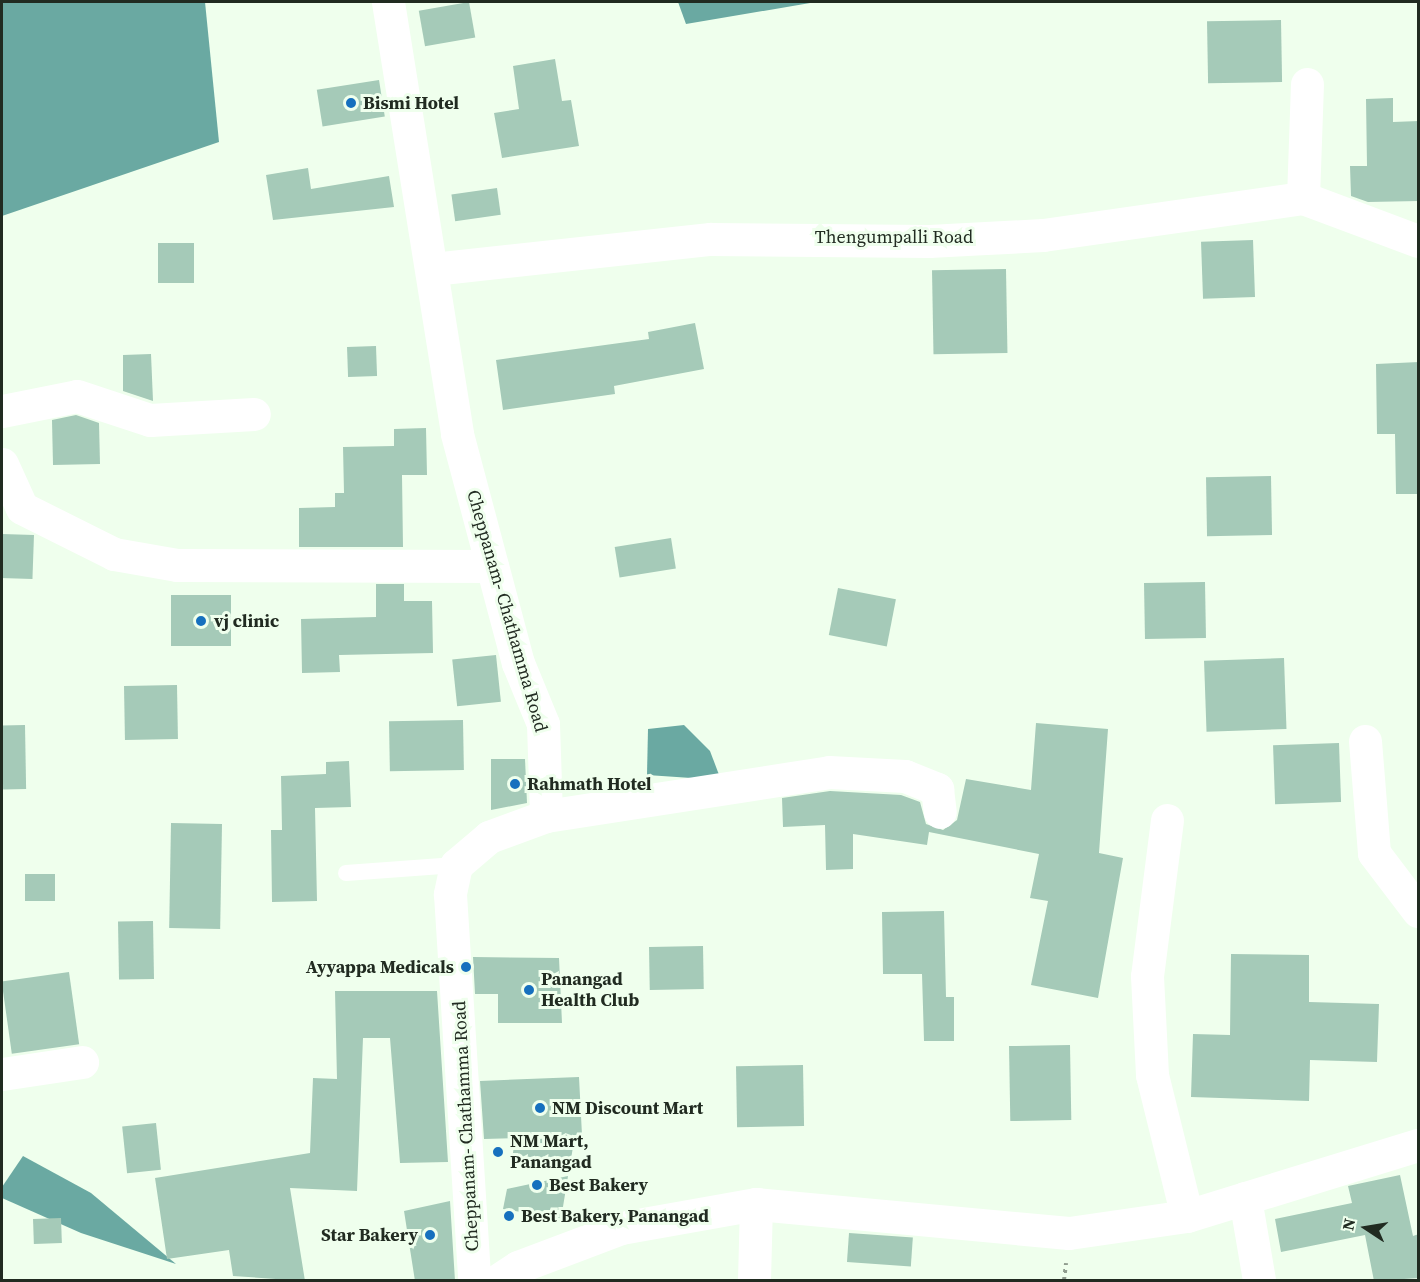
<!DOCTYPE html>
<html>
<head>
<meta charset="utf-8">
<style>
	body { margin:0 }
	#map { position:relative; width:1420px; height:1282px; overflow:hidden; background:#efffed; font-family:"Source Serif 4",serif }
	div>[style] { position:absolute }
	[style*='--x'] { left:calc(var(--x)*1px); top:calc(var(--y)*1px); width:calc(var(--w)*1px); rotate:calc(var(--a)*1deg) }
	.water>* { inset:0; background:#6aa9a2 }
	.building>* { inset:0; background:#a5cab8; transform-origin:0 0 }
	.path>* { height:4px; margin-top:-2px; transform-origin:0; background:repeating-linear-gradient(90deg,#909d8f 0 3px,transparent 0 7.5px) }
	.service>* { height:16px; margin:-8px; padding:0 8px; transform-origin:8px; border-radius:8px; background:#fff }
	.minor>* { height:33px; margin:-16.5px; padding:0 16.5px; transform-origin:16.5px; border-radius:16.5px; background:#fff }
	.secondary>* { height:33px; margin:-16.5px; padding:0 16.5px; transform-origin:16.5px; border-radius:16.5px; background:#fff }
	.dots>* { width:16px; height:16px; translate:-50% -50%; box-sizing:border-box; border:3px solid #efffed; border-radius:50% }
	span { translate:-50% -50%; white-space:nowrap; text-align:center; line-height:1.15; -webkit-text-stroke:6px #efffed; paint-order:stroke }
	.poi-label { font-size:18px; color:#212b21; font-weight:700 }
	.left { translate:0 -50%; text-align:left }
	.right { translate:-100% -50%; text-align:right }
	.street-label { font-size:18px; color:#212b21 }
	.frame { position:absolute; inset:0; border:3px solid #212b21; pointer-events:none }
	.north { position:absolute; left:1336px; top:1198px; width:60px; height:60px; -webkit-text-stroke:4px #efffed; paint-order:stroke; rotate:282deg; font-size:16px; font-weight:700; line-height:24px; text-align:center; color:#212b21 }
	.north::after { content:''; display:block; margin:auto; width:21px; height:27px; background:#212b21; clip-path:polygon(50% 0,100% 100%,50% 72%,0 100%) }
</style>
</head>
<body>
<div id="map">
	<div class="water">
		<div style="clip-path:polygon(2px 2px,205px 2px,219px 142px,2px 216px)"></div>
		<div style="clip-path:polygon(678px 2px,816px 2px,686px 24px)"></div>
		<div style="clip-path:polygon(684px 725px,710px 751px,721px 780px,647px 775px,648px 729px)"></div>
		<div style="clip-path:polygon(23px 1156px,91px 1193px,176px 1264px,81px 1233px,2px 1198px,2px 1187px)"></div>
	</div>
	<div class="building">
		<div style="left:469px;top:2px;width:36px;height:51px;rotate:80deg"></div>
		<div style="left:1281px;top:20px;width:62px;height:74px;rotate:89deg"></div>
		<div style="clip-path:polygon(555px 59px,562px 101px,571px 100px,579px 146px,502px 158px,494px 113px,519px 109px,513px 66px)"></div>
		<div style="left:379px;top:80px;width:37px;height:63px;rotate:81deg"></div>
		<div style="clip-path:polygon(1393px 98px,1393px 122px,1419px 121px,1419px 201px,1368px 202px,1351px 196px,1350px 166px,1367px 166px,1366px 99px)"></div>
		<div style="clip-path:polygon(308px 168px,311px 189px,389px 176px,394px 207px,273px 220px,266px 175px)"></div>
		<div style="left:497px;top:188px;width:27px;height:46px;rotate:82deg"></div>
		<div style="left:1253px;top:240px;width:57px;height:52px;rotate:88deg"></div>
		<div style="left:158px;top:243px;width:36px;height:40px"></div>
		<div style="left:1006px;top:269px;width:84px;height:74px;rotate:89deg"></div>
		<div style="clip-path:polygon(695px 323px,704px 369px,614px 386px,615px 394px,503px 410px,496px 360px,649px 339px,648px 332px)"></div>
		<div style="left:376px;top:346px;width:30px;height:29px;rotate:88deg"></div>
		<div style="clip-path:polygon(151px 354px,153px 401px,123px 391px,123px 355px)"></div>
		<div style="clip-path:polygon(1419px 362px,1419px 494px,1396px 494px,1395px 434px,1377px 434px,1376px 364px)"></div>
		<div style="clip-path:polygon(76px 415px,99px 423px,100px 464px,53px 465px,52px 420px)"></div>
		<div style="clip-path:polygon(426px 428px,427px 475px,402px 475px,403px 547px,299px 547px,299px 508px,335px 507px,335px 493px,344px 493px,343px 447px,394px 446px,394px 429px)"></div>
		<div style="left:1271px;top:476px;width:59px;height:65px;rotate:89deg"></div>
		<div style="left:2px;top:534px;width:32px;height:44px;rotate:2deg"></div>
		<div style="left:671px;top:538px;width:31px;height:57px;rotate:81deg"></div>
		<div style="left:1205px;top:582px;width:56px;height:61px;rotate:89deg"></div>
		<div style="clip-path:polygon(376px 584px,404px 584px,404px 601px,432px 601px,433px 653px,339px 655px,340px 672px,302px 673px,301px 619px,376px 617px)"></div>
		<div style="left:838px;top:588px;width:59px;height:48px;rotate:11deg"></div>
		<div style="left:231px;top:595px;width:51px;height:60px;rotate:90deg"></div>
		<div style="left:496px;top:655px;width:47px;height:44px;rotate:84deg"></div>
		<div style="left:1284px;top:658px;width:71px;height:80px;rotate:88deg"></div>
		<div style="left:177px;top:685px;width:54px;height:53px;rotate:89deg"></div>
		<div style="left:463px;top:720px;width:50px;height:74px;rotate:89deg"></div>
		<div style="clip-path:polygon(1036px 723px,1108px 729px,1099px 853px,1123px 858px,1098px 998px,1031px 985px,1048px 901px,1030px 898px,1039px 854px,929px 832px,927px 845px,853px 834px,853px 869px,826px 870px,825px 825px,783px 827px,782px 798px,830px 791px,901px 795px,920px 802px,926px 824px,943px 830px,957px 820px,966px 779px,1031px 790px)"></div>
		<div style="left:25px;top:725px;width:64px;height:23px;rotate:89deg"></div>
		<div style="left:1339px;top:743px;width:59px;height:66px;rotate:88deg"></div>
		<div style="clip-path:polygon(491px 759px,525px 759px,527px 803px,491px 810px)"></div>
		<div style="clip-path:polygon(349px 761px,351px 807px,315px 808px,317px 901px,272px 902px,271px 830px,282px 830px,281px 776px,326px 774px,326px 762px)"></div>
		<div style="left:222px;top:824px;width:105px;height:51px;rotate:91deg"></div>
		<div style="left:55px;top:874px;width:27px;height:30px;rotate:90deg"></div>
		<div style="clip-path:polygon(944px 911px,946px 997px,954px 997px,954px 1041px,924px 1041px,922px 974px,883px 974px,882px 912px)"></div>
		<div style="left:153px;top:921px;width:58px;height:35px;rotate:89deg"></div>
		<div style="left:703px;top:946px;width:43px;height:54px;rotate:89deg"></div>
		<div style="clip-path:polygon(1231px 954px,1309px 955px,1309px 1002px,1379px 1004px,1377px 1062px,1310px 1060px,1309px 1101px,1191px 1097px,1193px 1034px,1230px 1035px)"></div>
		<div style="clip-path:polygon(473px 957px,559px 958px,562px 1023px,498px 1023px,498px 994px,475px 994px)"></div>
		<div style="left:69px;top:972px;width:73px;height:68px;rotate:82deg"></div>
		<div style="clip-path:polygon(335px 991px,437px 991px,448px 1162px,400px 1163px,390px 1038px,363px 1038px,357px 1191px,290px 1188px,305px 1281px,233px 1276px,229px 1250px,167px 1259px,155px 1178px,310px 1153px,313px 1078px,337px 1079px)"></div>
		<div style="left:1070px;top:1045px;width:75px;height:61px;rotate:89deg"></div>
		<div style="left:803px;top:1065px;width:61px;height:67px;rotate:89deg"></div>
		<div style="clip-path:polygon(579px 1077px,582px 1135px,575px 1135px,571px 1159px,512px 1160px,515px 1138px,484px 1139px,480px 1081px)"></div>
		<div style="left:156px;top:1123px;width:47px;height:34px;rotate:84deg"></div>
		<div style="clip-path:polygon(1400px 1175px,1413px 1236px,1419px 1234px,1419px 1278px,1374px 1281px,1365px 1235px,1281px 1252px,1275px 1219px,1352px 1203px,1348px 1186px)"></div>
		<div style="clip-path:polygon(568px 1176px,561px 1219px,503px 1209px,507px 1189px)"></div>
		<div style="clip-path:polygon(450px 1201px,455px 1281px,415px 1281px,404px 1211px)"></div>
		<div style="left:61px;top:1218px;width:25px;height:28px;rotate:88deg"></div>
		<div style="left:849px;top:1233px;width:64px;height:29px;rotate:4deg"></div>
	</div>
	<div class="path">
		<div style="--x:1064;--y:1280;--w:17;--a:-83"></div>
	</div>
	<div class="service">
		<div style="--x:346;--y:873;--w:110;--a:-4.2"></div>
	</div>
	<div class="minor">
		<div style="--x:388;--y:2;--w:437;--a:80.9"></div>
		<div style="--x:457;--y:434;--w:237;--a:75.1"></div>
		<div style="--x:518;--y:663;--w:66;--a:67.7"></div>
		<div style="--x:543;--y:724;--w:92;--a:88.1"></div>
		<div style="--x:546;--y:816;--w:61;--a:159.8"></div>
		<div style="--x:489;--y:837;--w:43;--a:139.7"></div>
		<div style="--x:456;--y:865;--w:30;--a:102"></div>
		<div style="--x:450;--y:894;--w:387;--a:86.4"></div>
		<div style="--x:1303;--y:198;--w:114;--a:-88"></div>
		<div style="--x:433;--y:269;--w:279;--a:-6.2"></div>
		<div style="--x:710;--y:239;--w:219;--a:0.5"></div>
		<div style="--x:929;--y:241;--w:114;--a:-3"></div>
		<div style="--x:1043;--y:235;--w:263;--a:-8.1"></div>
		<div style="--x:1303;--y:198;--w:123;--a:20.5"></div>
		<div style="--x:2;--y:411;--w:76;--a:-11.3"></div>
		<div style="--x:77;--y:396;--w:77;--a:18.2"></div>
		<div style="--x:150;--y:420;--w:104;--a:-3.3"></div>
		<div style="--x:2;--y:464;--w:48;--a:65.6"></div>
		<div style="--x:22;--y:508;--w:103;--a:26.6"></div>
		<div style="--x:114;--y:554;--w:64;--a:9.9"></div>
		<div style="--x:177;--y:565;--w:315;--a:0.2"></div>
		<div style="--x:1365;--y:741;--w:112;--a:85.4"></div>
		<div style="--x:1374;--y:853;--w:73;--a:52.8"></div>
		<div style="--x:546;--y:816;--w:286;--a:-8.8"></div>
		<div style="--x:829;--y:772;--w:76;--a:3"></div>
		<div style="--x:905;--y:776;--w:35;--a:22"></div>
		<div style="--x:937;--y:789;--w:23;--a:83"></div>
		<div style="--x:1167;--y:820;--w:157;--a:97.3"></div>
		<div style="--x:1147;--y:976;--w:99;--a:87.1"></div>
		<div style="--x:1152;--y:1075;--w:145;--a:76.1"></div>
		<div style="--x:2;--y:1074;--w:81;--a:-8.5"></div>
		<div style="--x:1245;--y:1198;--w:83;--a:80.3"></div>
		<div style="--x:754;--y:1280;--w:76;--a:-88.5"></div>
	</div>
	<div class="secondary">
		<div style="--x:498;--y:1280;--w:24;--a:-33"></div>
		<div style="--x:518;--y:1267;--w:110;--a:-20.7"></div>
		<div style="--x:621;--y:1228;--w:137;--a:-10.1"></div>
		<div style="--x:756;--y:1204;--w:314;--a:5.3"></div>
		<div style="--x:1069;--y:1233;--w:119;--a:-8.2"></div>
		<div style="--x:1187;--y:1216;--w:242;--a:-17.1"></div>
	</div>
	<div class="dots">
		<div style="left:351px;top:103px;background:#1670be"></div>
		<div style="left:201px;top:621px;background:#1670be"></div>
		<div style="left:515px;top:784px;background:#1670be"></div>
		<div style="left:466px;top:967px;background:#1670be"></div>
		<div style="left:529px;top:990px;background:#1670be"></div>
		<div style="left:540px;top:1108px;background:#1670be"></div>
		<div style="left:498px;top:1152px;background:#1670be"></div>
		<div style="left:537px;top:1185px;background:#1670be"></div>
		<div style="left:509px;top:1216px;background:#1670be"></div>
		<div style="left:430px;top:1235px;background:#1670be"></div>
	</div>
	<div class="poi-label">
		<span class="left" style="left:363px;top:103px">Bismi Hotel</span>
		<span class="left" style="left:214px;top:621px">vj clinic</span>
		<span class="left" style="left:527px;top:784px">Rahmath Hotel</span>
		<span class="right" style="left:454px;top:967px">Ayyappa Medicals</span>
		<span class="left" style="left:541px;top:990px">Panangad<br>Health Club</span>
		<span class="left" style="left:552px;top:1108px">NM Discount Mart</span>
		<span class="left" style="left:510px;top:1152px">NM Mart,<br>Panangad</span>
		<span class="left" style="left:549px;top:1185px">Best Bakery</span>
		<span class="left" style="left:521px;top:1216px">Best Bakery, Panangad</span>
		<span class="right" style="left:418px;top:1235px">Star Bakery</span>
	</div>
	<div class="street-label">
		<span style="left:894px;top:237px">Thengumpalli Road</span>
		<span style="left:507px;top:611px;rotate:74deg">Cheppanam- Chathamma Road</span>
		<span style="left:466px;top:1126px;rotate:-93deg">Cheppanam- Chathamma Road</span>
	</div>
	<div class="frame"></div>
	<div class="north">N</div>
</div>
</body>
</html>
